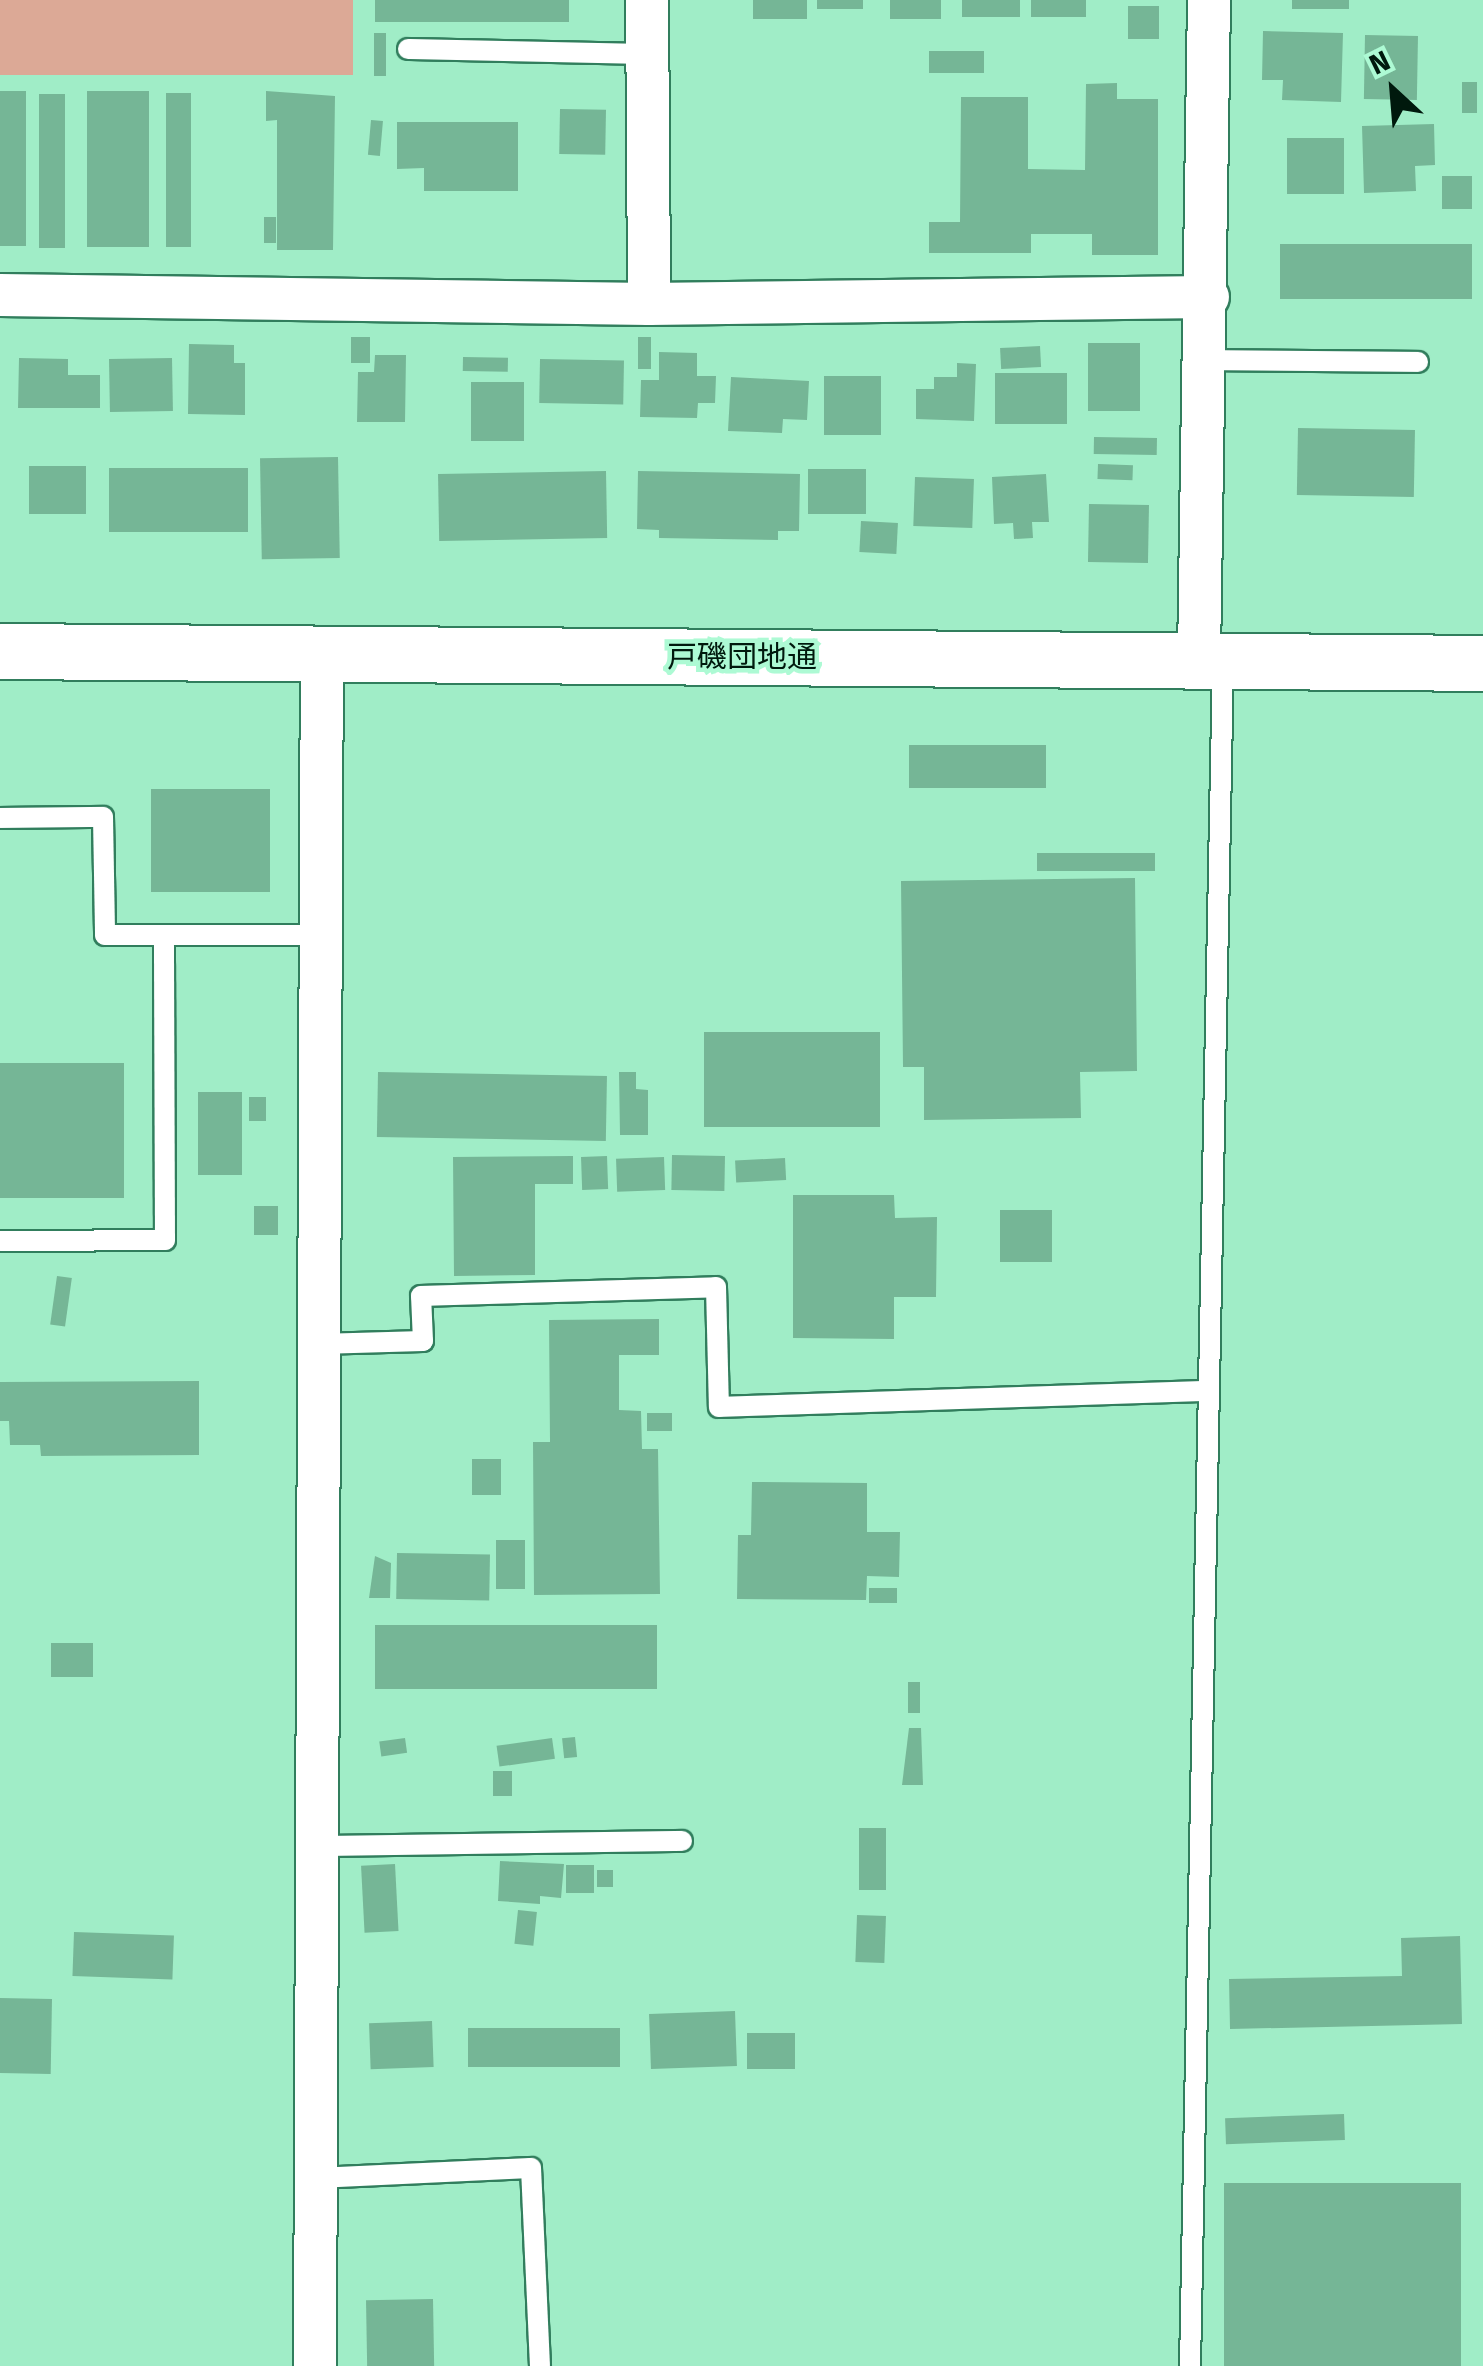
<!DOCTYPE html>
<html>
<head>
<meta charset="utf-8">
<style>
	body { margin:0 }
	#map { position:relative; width:1483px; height:2366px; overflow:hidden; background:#a0edc7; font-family:"Fira Sans","Noto Sans JP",sans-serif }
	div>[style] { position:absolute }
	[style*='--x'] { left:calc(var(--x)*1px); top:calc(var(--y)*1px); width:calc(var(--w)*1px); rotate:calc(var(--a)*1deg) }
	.green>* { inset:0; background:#dca996; transform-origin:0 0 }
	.building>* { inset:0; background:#75b696; transform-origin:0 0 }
	.roads { filter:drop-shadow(2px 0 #317e5d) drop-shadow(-2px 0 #317e5d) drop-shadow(0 2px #317e5d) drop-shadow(0 -2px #317e5d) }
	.lane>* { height:20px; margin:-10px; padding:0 10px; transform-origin:10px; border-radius:10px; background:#fff }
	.street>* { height:42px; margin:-21px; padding:0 21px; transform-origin:21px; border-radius:21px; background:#fff }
	.secondary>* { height:55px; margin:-27.5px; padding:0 27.5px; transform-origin:27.5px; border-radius:27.5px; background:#fff }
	span { translate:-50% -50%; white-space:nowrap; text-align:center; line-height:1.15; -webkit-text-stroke:9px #adfad4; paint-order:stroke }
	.street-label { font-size:30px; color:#00190d }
	.north { position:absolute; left:1343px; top:40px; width:100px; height:100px; -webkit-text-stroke:8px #adfad4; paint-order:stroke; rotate:334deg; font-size:28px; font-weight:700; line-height:40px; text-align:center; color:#00190d }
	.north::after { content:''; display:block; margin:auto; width:35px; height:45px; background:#00190d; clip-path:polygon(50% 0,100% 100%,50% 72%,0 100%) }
</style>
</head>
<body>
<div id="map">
	<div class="green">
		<div style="left:0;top:0;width:353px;height:75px"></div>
	</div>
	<div class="building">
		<div style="left:375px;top:0;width:194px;height:22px"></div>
		<div style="left:753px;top:0;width:54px;height:19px"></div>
		<div style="left:817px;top:0;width:46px;height:9px"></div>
		<div style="left:890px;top:0;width:51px;height:19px"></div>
		<div style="left:962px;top:0;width:58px;height:17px"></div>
		<div style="left:1031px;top:0;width:55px;height:17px"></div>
		<div style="left:1292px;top:0;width:57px;height:9px"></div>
		<div style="left:1128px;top:6px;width:31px;height:33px"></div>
		<div style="clip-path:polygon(1263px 31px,1343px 33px,1341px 102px,1282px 100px,1283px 80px,1262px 80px)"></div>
		<div style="left:374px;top:33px;width:12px;height:43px"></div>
		<div style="left:1365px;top:35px;width:53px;height:64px;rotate:1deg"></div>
		<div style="left:929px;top:51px;width:55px;height:22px"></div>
		<div style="left:1462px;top:82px;width:15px;height:31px"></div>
		<div style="clip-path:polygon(1117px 83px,1117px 99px,1158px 99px,1158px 255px,1092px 255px,1092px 234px,1031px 234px,1031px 253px,929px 253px,929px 222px,960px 222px,961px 97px,1028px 97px,1028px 169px,1085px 170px,1086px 84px)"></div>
		<div style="left:0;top:91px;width:26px;height:155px"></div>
		<div style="left:87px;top:91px;width:62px;height:156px"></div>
		<div style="clip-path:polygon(266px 91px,335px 96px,333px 250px,277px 250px,277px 120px,266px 121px)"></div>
		<div style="left:166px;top:93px;width:25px;height:154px"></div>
		<div style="left:39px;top:94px;width:26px;height:154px"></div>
		<div style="left:560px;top:109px;width:46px;height:45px;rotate:1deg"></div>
		<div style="left:371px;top:120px;width:12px;height:35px;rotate:5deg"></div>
		<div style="clip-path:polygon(397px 122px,518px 122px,518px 191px,424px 191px,424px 168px,397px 169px)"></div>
		<div style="clip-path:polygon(1434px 124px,1435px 165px,1415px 166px,1416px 191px,1364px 193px,1362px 126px)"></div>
		<div style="left:1287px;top:138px;width:57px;height:56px"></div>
		<div style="left:1442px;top:176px;width:30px;height:33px"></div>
		<div style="left:264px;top:217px;width:12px;height:26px"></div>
		<div style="left:1472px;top:244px;width:55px;height:192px;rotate:90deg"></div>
		<div style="left:351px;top:337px;width:19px;height:26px"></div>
		<div style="left:638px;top:337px;width:13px;height:32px"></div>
		<div style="left:1088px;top:343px;width:52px;height:68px"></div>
		<div style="clip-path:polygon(189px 344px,234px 345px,234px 363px,245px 363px,245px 415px,188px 414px)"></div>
		<div style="left:1040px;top:346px;width:21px;height:40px;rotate:87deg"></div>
		<div style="clip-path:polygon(659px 352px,697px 353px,697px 376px,716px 376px,715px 403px,698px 403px,697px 418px,640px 417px,641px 380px,659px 380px)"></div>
		<div style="clip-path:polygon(375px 355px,406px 355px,405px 422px,357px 422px,358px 372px,374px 372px)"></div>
		<div style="left:463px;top:357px;width:45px;height:14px;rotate:1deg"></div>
		<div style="clip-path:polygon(19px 358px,68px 359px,68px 375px,100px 375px,100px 408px,18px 408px)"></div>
		<div style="left:172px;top:358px;width:53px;height:63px;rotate:89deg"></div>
		<div style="left:540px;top:359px;width:84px;height:44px;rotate:1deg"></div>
		<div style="clip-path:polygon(957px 363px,976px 364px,974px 421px,916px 419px,916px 389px,934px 389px,934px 377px,957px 377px)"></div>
		<div style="left:1067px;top:373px;width:51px;height:72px;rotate:90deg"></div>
		<div style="left:824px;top:376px;width:57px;height:59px"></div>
		<div style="clip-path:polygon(731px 377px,809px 381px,807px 420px,783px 419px,782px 433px,728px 431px)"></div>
		<div style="left:471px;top:382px;width:53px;height:59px"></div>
		<div style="left:1298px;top:428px;width:117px;height:67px;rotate:1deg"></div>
		<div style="left:1094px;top:437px;width:63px;height:17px;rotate:1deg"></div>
		<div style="left:338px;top:457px;width:101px;height:78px;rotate:89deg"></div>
		<div style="left:1098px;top:464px;width:35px;height:15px;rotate:2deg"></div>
		<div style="left:86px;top:466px;width:48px;height:57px;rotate:90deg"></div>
		<div style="left:109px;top:468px;width:139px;height:64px"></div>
		<div style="left:808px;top:469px;width:58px;height:45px"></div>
		<div style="left:606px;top:471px;width:67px;height:168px;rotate:89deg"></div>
		<div style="clip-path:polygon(638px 471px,800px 474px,799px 531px,778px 531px,778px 540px,659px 538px,659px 530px,637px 529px)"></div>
		<div style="clip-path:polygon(1046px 474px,1049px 522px,1032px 522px,1033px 538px,1014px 539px,1013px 523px,994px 524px,992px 477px)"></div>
		<div style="left:915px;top:477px;width:59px;height:49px;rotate:2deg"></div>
		<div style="left:1089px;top:504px;width:60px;height:58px;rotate:1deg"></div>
		<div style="left:861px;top:521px;width:37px;height:31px;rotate:3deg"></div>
		<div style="left:909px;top:745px;width:137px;height:43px"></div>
		<div style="left:270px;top:789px;width:103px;height:119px;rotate:90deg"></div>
		<div style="left:1037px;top:853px;width:118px;height:18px"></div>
		<div style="clip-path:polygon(1135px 878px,1137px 1071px,1080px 1072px,1081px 1118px,924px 1120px,924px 1067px,903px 1067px,901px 881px)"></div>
		<div style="left:704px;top:1032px;width:176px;height:95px"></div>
		<div style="left:124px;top:1063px;width:135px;height:124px;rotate:90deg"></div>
		<div style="left:378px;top:1072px;width:229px;height:65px;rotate:1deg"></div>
		<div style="clip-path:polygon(619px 1072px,636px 1072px,636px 1089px,648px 1090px,648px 1135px,620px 1135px)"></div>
		<div style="left:198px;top:1092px;width:44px;height:83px"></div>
		<div style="left:249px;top:1097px;width:17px;height:24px"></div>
		<div style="left:672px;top:1155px;width:53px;height:35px;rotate:1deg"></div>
		<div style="clip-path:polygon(573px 1156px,573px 1184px,535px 1184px,535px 1275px,454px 1276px,453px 1157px)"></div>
		<div style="left:607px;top:1156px;width:33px;height:26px;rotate:88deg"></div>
		<div style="left:664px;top:1157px;width:33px;height:48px;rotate:88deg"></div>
		<div style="left:785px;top:1158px;width:22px;height:50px;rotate:87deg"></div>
		<div style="clip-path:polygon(793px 1195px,894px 1195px,895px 1218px,937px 1217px,936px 1297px,894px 1297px,894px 1339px,793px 1338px)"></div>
		<div style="left:254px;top:1206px;width:24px;height:29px"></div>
		<div style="left:1000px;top:1210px;width:52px;height:52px"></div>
		<div style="left:57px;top:1276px;width:15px;height:49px;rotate:8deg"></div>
		<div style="clip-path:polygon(659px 1319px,659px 1355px,619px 1355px,619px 1410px,641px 1411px,642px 1449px,658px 1449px,660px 1594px,534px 1595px,533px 1442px,550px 1442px,549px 1320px)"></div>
		<div style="clip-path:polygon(199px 1381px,199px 1455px,41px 1456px,40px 1445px,10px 1445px,9px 1421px,0 1421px,0 1382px)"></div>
		<div style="left:647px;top:1413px;width:25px;height:18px"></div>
		<div style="left:501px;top:1459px;width:36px;height:29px;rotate:90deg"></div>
		<div style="clip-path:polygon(752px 1482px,867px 1483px,867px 1532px,900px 1532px,899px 1577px,867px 1576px,866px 1600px,737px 1599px,738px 1535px,751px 1535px)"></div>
		<div style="left:496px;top:1540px;width:29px;height:49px"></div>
		<div style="left:397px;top:1553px;width:93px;height:46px;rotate:1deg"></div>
		<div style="clip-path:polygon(375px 1556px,391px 1563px,390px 1598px,369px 1598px)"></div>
		<div style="left:869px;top:1588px;width:28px;height:15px"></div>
		<div style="left:657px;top:1625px;width:64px;height:282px;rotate:90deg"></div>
		<div style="left:51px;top:1643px;width:42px;height:34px"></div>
		<div style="left:908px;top:1682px;width:12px;height:31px"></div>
		<div style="clip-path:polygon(909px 1728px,921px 1728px,923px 1785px,902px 1785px)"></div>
		<div style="left:575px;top:1737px;width:20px;height:13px;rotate:84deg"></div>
		<div style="left:405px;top:1738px;width:15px;height:26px;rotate:82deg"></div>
		<div style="left:552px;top:1738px;width:21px;height:56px;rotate:82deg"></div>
		<div style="left:493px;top:1771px;width:19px;height:25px"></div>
		<div style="left:859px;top:1828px;width:27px;height:62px"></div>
		<div style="clip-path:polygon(500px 1861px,564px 1864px,561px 1898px,540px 1896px,540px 1904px,498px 1901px)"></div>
		<div style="left:395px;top:1864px;width:67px;height:34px;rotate:87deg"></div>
		<div style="left:566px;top:1865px;width:28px;height:28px"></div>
		<div style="left:597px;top:1870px;width:16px;height:17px"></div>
		<div style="left:518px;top:1910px;width:19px;height:34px;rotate:6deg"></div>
		<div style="left:857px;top:1915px;width:29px;height:47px;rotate:2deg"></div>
		<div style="left:74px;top:1932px;width:100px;height:44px;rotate:2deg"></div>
		<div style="clip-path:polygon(1460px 1936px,1462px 2024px,1230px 2029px,1229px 1979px,1402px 1976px,1401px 1938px)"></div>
		<div style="left:0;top:1998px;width:52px;height:75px;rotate:1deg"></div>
		<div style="left:735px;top:2011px;width:55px;height:86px;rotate:88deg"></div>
		<div style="left:432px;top:2021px;width:46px;height:63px;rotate:88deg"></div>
		<div style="left:620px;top:2028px;width:39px;height:152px;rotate:90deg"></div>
		<div style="left:747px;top:2033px;width:48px;height:36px"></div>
		<div style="left:1344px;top:2114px;width:26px;height:119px;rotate:88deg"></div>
		<div style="left:1461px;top:2183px;width:183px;height:237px;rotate:90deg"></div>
		<div style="left:433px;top:2299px;width:67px;height:67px;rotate:89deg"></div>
	</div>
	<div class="roads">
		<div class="lane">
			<div style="--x:408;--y:49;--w:239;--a:1.2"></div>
			<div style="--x:1207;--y:360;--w:211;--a:0.5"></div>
			<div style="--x:0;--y:818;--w:103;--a:-0.6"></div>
			<div style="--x:103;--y:817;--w:118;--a:89"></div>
			<div style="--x:105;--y:935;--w:215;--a:0"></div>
			<div style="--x:0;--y:1241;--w:165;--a:-0.3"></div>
			<div style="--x:165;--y:1240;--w:304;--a:-90.2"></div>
			<div style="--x:319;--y:1344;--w:104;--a:-1.7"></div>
			<div style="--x:423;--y:1341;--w:45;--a:-92.5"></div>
			<div style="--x:421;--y:1296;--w:295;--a:-1.7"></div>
			<div style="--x:716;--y:1287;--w:120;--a:88.6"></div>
			<div style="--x:719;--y:1407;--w:489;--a:-1.9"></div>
			<div style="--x:317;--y:1846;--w:365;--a:-0.8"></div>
			<div style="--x:316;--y:2178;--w:215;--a:-2.7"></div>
			<div style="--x:531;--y:2168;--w:198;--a:87.4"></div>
			<div style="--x:1190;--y:2366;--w:1703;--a:-88.89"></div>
		</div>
		<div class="street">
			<div style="--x:647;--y:0;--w:304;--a:89.6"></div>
			<div style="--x:0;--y:295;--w:649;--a:0.79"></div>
			<div style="--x:649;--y:304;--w:559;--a:-0.72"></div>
			<div style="--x:1199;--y:658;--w:658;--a:-89.13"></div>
			<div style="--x:315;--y:2366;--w:1710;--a:-89.77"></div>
		</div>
		<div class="secondary">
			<div style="--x:0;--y:651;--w:1483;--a:0.46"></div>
		</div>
	</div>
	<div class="street-label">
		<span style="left:742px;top:657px">戸磯団地通</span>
	</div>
	<div class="north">N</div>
</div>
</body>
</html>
